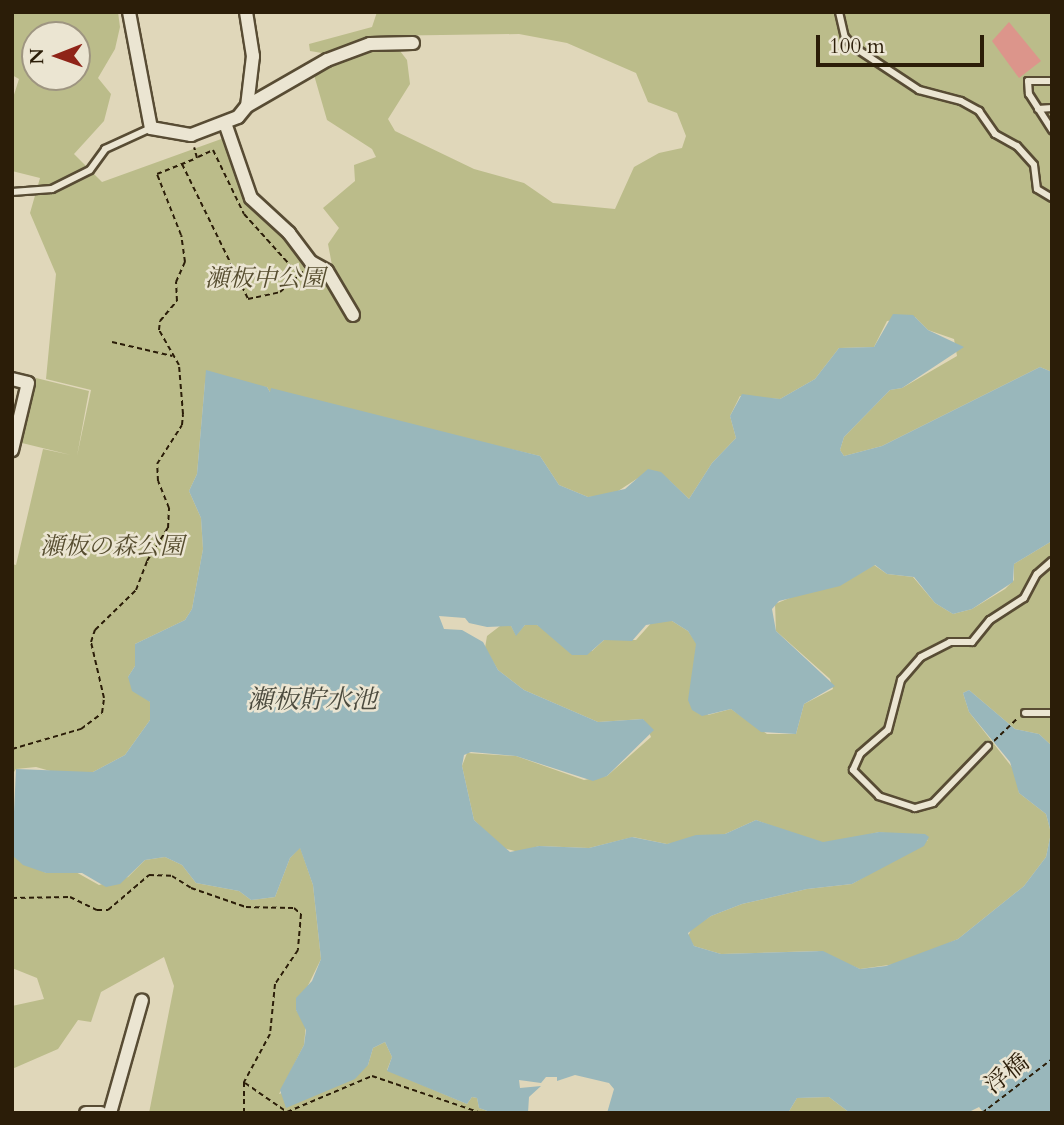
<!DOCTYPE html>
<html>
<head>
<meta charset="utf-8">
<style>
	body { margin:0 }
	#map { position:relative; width:1064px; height:1125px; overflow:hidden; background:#e0d7ba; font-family:Cardo,"Noto Serif JP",serif }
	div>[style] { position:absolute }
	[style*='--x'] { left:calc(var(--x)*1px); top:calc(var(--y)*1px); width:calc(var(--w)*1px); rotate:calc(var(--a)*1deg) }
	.green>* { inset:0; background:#bbbc8a }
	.water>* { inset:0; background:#99b7bb }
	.building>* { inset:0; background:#dc958b }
	.path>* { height:2px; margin-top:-1px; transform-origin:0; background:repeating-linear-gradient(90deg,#2b1d08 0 5px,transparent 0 8.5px) }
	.roads { filter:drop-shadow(2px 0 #584c34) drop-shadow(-2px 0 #584c34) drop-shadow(0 2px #584c34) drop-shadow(0 -2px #584c34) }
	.service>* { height:6px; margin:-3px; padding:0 3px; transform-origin:3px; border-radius:3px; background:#ebe5d2 }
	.minor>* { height:12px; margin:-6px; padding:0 6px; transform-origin:6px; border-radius:6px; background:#ebe5d2 }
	span { translate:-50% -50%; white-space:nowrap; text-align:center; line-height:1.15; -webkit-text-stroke:5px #ebe5d2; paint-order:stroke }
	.park-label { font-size:24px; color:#564d2f; font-style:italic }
	.street-label { font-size:24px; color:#2b1d08 }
	.water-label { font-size:26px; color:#4c4b3e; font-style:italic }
	.frame { position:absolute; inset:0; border:14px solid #2b1d08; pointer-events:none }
	.north { position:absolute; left:21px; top:21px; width:70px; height:70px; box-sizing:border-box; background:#ebe5d2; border:2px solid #9e9581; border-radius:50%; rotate:269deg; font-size:19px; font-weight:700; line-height:28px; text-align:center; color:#2b1d08 }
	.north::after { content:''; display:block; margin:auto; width:24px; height:32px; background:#8f2418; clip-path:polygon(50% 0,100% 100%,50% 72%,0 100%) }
	.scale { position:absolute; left:816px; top:35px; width:168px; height:32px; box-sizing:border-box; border:4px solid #2b1d08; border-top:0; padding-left:9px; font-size:21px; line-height:24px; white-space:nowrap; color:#2b1d08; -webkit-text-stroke:5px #ebe5d2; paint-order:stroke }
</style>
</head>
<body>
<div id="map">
	<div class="green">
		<div style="clip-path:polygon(evenodd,12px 12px,118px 12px,120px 27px,115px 49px,98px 78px,111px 94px,104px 121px,74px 154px,102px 182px,224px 138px,246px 203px,286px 238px,339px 302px,328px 244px,339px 228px,323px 208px,355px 181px,354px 165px,376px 157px,372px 149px,327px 120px,314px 75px,331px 63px,367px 49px,397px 47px,407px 60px,410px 84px,388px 119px,395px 131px,474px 169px,524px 183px,553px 203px,615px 209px,634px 167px,659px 153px,682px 148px,686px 136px,677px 113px,648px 102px,636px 73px,567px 43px,519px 34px,373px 36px,328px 54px,310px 51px,309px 44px,372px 27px,377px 12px,1052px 12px,1052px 372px,1040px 367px,882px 446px,844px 456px,840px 450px,844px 437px,890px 390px,902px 388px,957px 356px,954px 339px,928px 330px,915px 317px,887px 321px,874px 347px,839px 348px,815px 379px,780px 399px,740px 396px,730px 416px,736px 438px,712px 463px,689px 499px,669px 480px,638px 478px,612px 495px,588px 497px,559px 485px,540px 456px,270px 392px,267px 387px,205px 382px,197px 474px,189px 491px,201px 518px,203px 549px,192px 609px,185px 620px,135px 644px,135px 666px,128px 677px,150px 702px,150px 720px,125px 755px,93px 772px,61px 774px,36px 767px,16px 769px,12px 775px,12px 564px,16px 565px,43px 449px,71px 455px,22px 443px,36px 378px,89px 391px,77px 456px,91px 390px,46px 379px,56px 274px,30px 213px,40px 178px,12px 171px,12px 101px,19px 79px,12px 75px,12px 12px,35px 35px,77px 35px,77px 77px,35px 77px,35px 35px)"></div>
		<div style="clip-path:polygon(1052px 541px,1052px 746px,1039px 734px,1015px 729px,969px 690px,963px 693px,969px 712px,1015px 771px,1019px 793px,1046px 814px,1051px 833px,1046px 857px,1024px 886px,958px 939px,903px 963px,860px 969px,817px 951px,721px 954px,694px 946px,688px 937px,691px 929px,711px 916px,742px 904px,807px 889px,852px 884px,928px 840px,879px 832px,834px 843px,815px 842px,756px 820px,725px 834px,667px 844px,633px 837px,589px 848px,539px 846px,519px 852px,503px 848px,474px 820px,462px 766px,467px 753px,516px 756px,584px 780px,607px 776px,651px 737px,643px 719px,598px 722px,524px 690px,498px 670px,485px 648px,487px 636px,500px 626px,511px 626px,516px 635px,525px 625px,537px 625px,592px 651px,604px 640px,636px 640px,653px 621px,672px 621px,688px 631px,697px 644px,694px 667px,708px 715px,731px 709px,767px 734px,796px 734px,804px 704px,833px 689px,830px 679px,776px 631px,775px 604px,809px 590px,840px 585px,874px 565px,887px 574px,913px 577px,935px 603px,953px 614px,972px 609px,1005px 589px,1014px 580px,1014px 564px)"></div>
		<div style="clip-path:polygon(300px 847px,313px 885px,321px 959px,296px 1010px,306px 1023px,304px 1045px,279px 1094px,368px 1065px,373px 1048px,385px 1042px,392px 1057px,387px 1070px,467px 1104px,472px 1097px,477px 1098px,479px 1108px,493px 1113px,149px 1113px,174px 986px,164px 957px,101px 992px,91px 1022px,78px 1020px,58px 1049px,12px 1069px,12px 1006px,44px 999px,37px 978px,12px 968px,12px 855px,46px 873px,74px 871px,99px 885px,128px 877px,145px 860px,165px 857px,182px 865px,196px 883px,239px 891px,251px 900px,275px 897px,290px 858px)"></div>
		<div style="clip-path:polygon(829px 1097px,850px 1113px,788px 1113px,797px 1098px)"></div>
	</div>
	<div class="water">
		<div style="clip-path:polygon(893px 314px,913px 315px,928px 330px,964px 347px,902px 388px,890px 390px,844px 437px,840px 450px,844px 456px,882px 446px,1040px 367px,1052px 372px,1052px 541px,1014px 564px,1013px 582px,972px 609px,953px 614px,935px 603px,914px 577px,887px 574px,875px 565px,840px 586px,779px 601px,772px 609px,776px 631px,835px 686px,804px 704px,796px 734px,761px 732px,731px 709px,702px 716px,692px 710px,688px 700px,696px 644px,688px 631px,672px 621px,646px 625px,632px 641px,604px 640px,587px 655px,572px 655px,537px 625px,525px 625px,516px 636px,511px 626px,487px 627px,469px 623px,465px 618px,439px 616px,444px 629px,462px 630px,483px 642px,498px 670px,524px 690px,598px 722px,643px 719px,654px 730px,607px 776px,593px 781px,516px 756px,471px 752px,464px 755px,462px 766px,474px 820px,510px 852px,539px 846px,589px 848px,632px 837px,667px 844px,696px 835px,725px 834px,756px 820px,823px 842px,879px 832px,925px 834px,929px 837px,924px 846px,852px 884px,807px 889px,742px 904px,711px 916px,688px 933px,694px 946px,721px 954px,823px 951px,860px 969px,886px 966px,958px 939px,1024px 886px,1046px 857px,1051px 833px,1046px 814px,1019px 793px,1010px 762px,969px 712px,963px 693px,969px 690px,1015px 729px,1039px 734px,1052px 746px,1052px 1113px,984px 1113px,979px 1107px,967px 1113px,850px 1113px,829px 1097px,797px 1098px,788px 1113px,607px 1113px,614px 1089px,609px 1083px,575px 1075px,557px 1081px,557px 1077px,546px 1077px,541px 1083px,519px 1080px,520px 1088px,541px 1086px,529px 1097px,528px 1113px,493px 1113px,479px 1108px,477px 1098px,472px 1097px,467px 1104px,387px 1071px,392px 1057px,385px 1042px,373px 1048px,368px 1065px,355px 1079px,286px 1108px,280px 1090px,304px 1045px,306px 1030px,296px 1010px,296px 998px,312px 981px,321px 959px,313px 885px,300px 848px,290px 858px,275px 897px,251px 900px,239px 891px,196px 883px,182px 865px,165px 857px,145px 860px,120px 884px,106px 887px,82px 873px,46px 873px,23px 865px,12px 855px,16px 769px,93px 772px,125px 755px,150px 720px,150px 702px,132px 691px,128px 677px,135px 666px,135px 644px,185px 620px,192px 609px,203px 549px,201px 518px,189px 491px,197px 474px,206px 370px,267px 387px,270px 392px,271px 388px,540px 456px,559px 485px,588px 497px,625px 489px,648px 469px,661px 472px,689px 499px,712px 463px,736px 438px,730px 416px,742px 394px,780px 399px,815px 379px,839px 348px,874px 347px)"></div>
	</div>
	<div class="building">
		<div style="clip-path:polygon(1009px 22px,1041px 61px,1019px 78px,992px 41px)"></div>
	</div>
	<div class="path">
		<div style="--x:198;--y:157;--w:17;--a:-25"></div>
		<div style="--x:213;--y:150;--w:71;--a:64.2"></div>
		<div style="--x:244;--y:214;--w:82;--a:48"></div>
		<div style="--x:182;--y:164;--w:150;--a:63.9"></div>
		<div style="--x:248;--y:299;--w:33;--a:-12"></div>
		<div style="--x:280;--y:292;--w:32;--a:-41"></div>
		<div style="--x:112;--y:342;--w:62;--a:13.1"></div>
		<div style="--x:994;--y:741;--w:33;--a:-44"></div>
		<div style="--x:12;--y:749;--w:72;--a:-16.2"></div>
		<div style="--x:81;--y:729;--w:26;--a:-37"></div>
		<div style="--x:102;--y:713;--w:15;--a:-82"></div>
		<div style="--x:104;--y:698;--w:57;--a:-103.1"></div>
		<div style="--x:91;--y:642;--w:13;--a:-72"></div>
		<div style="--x:95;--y:630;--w:57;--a:-44.3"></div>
		<div style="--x:136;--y:590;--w:31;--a:-69"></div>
		<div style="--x:147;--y:561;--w:39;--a:-58"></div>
		<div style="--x:168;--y:528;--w:20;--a:-87"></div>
		<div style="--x:169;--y:508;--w:29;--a:-112"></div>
		<div style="--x:158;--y:481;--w:17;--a:-93"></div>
		<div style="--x:157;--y:464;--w:46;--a:-57.3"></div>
		<div style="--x:182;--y:425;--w:11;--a:-85"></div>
		<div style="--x:183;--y:414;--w:49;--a:-94.7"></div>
		<div style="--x:179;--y:365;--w:40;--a:-119.7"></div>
		<div style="--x:159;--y:330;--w:9;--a:-84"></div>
		<div style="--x:160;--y:321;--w:26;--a:-50"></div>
		<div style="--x:177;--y:301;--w:19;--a:-93"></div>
		<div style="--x:176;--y:282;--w:22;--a:-66"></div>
		<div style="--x:185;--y:262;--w:27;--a:-98"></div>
		<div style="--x:181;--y:235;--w:66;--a:-111.5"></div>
		<div style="--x:157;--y:174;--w:43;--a:-21.8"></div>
		<div style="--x:197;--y:158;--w:11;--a:-105"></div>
		<div style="--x:12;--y:898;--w:58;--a:-1"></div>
		<div style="--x:70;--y:897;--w:30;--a:26"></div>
		<div style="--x:97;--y:910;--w:11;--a:0"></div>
		<div style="--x:108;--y:910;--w:54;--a:-40.5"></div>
		<div style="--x:149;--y:875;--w:23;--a:2"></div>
		<div style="--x:172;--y:876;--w:22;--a:32"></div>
		<div style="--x:191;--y:888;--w:58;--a:19.1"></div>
		<div style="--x:246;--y:907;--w:48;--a:1.2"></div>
		<div style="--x:294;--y:908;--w:9;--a:41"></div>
		<div style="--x:301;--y:914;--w:36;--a:95"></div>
		<div style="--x:298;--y:950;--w:41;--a:124.1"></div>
		<div style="--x:275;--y:984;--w:50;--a:95.7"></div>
		<div style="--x:270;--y:1034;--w:55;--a:118.4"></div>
		<div style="--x:244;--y:1082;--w:31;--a:90"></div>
		<div style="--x:245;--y:1083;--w:51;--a:34.6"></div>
		<div style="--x:287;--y:1112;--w:92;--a:-23"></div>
		<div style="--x:372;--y:1076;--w:115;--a:18.7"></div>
		<div style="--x:982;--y:1113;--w:88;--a:-37.6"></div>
	</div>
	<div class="roads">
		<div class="service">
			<div style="--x:839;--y:12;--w:26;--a:77"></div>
			<div style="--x:845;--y:37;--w:13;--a:48"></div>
			<div style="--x:854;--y:47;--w:78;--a:33.5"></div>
			<div style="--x:919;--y:90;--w:43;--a:14.7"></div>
			<div style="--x:961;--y:101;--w:21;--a:29"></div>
			<div style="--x:979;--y:111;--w:28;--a:55"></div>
			<div style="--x:995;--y:134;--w:25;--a:29"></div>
			<div style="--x:1017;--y:146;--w:25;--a:48"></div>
			<div style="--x:1034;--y:165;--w:24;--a:83"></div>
			<div style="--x:1037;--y:189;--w:17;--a:31"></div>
			<div style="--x:1052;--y:81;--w:24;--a:180"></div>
			<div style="--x:1028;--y:81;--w:13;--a:86"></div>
			<div style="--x:1029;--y:94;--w:43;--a:57.4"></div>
			<div style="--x:1038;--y:109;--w:14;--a:-4"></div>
			<div style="--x:12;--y:192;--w:40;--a:-4.3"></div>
			<div style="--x:52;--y:189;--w:42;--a:-26.6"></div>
			<div style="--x:90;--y:170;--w:26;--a:-54"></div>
			<div style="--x:105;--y:149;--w:51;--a:-24.5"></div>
			<div style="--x:1025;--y:713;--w:27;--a:0"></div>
			<div style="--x:988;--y:746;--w:79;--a:134"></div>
			<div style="--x:933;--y:803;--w:19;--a:164"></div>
			<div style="--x:915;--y:808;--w:38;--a:-162"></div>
			<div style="--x:879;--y:796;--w:37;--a:-135"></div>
			<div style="--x:853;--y:770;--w:17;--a:-66"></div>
			<div style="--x:860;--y:754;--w:37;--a:-41"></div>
			<div style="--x:888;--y:730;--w:52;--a:-75.4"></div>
			<div style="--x:901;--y:680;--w:30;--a:-49"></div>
			<div style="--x:921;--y:657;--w:33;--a:-27"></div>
			<div style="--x:950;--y:642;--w:22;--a:0"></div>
			<div style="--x:972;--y:642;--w:28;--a:-51"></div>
			<div style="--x:990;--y:620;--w:40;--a:-32.9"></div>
			<div style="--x:1024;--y:598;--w:27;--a:-62"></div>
			<div style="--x:1037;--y:574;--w:20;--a:-41"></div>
		</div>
		<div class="minor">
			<div style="--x:129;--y:12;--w:118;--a:79.3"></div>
			<div style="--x:151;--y:128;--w:41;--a:9.9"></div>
			<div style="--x:191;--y:135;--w:50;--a:-21"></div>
			<div style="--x:238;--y:117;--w:14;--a:-51"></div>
			<div style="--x:247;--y:106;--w:92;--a:-29.9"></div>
			<div style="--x:327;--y:60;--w:46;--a:-20.4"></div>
			<div style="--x:370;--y:44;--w:43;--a:-1.3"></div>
			<div style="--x:246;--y:12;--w:45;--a:81"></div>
			<div style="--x:253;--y:56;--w:50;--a:96.8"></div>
			<div style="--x:225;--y:123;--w:79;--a:70.9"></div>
			<div style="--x:251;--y:198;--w:52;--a:42.6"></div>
			<div style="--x:289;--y:233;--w:36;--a:53"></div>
			<div style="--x:311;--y:262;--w:18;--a:29"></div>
			<div style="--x:327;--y:271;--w:51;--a:59.4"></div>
			<div style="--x:12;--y:379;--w:16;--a:14"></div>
			<div style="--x:28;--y:383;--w:69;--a:103.4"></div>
			<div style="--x:86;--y:1113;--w:15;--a:0"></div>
			<div style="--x:110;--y:1113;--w:117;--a:-74.2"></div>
		</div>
	</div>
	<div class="park-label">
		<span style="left:265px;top:279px">瀬板中公園</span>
		<span style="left:112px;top:547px">瀬板の森公園</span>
	</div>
	<div class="street-label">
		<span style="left:1007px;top:1074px;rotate:-38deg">浮橋</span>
	</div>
	<div class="water-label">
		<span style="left:312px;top:700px">瀬板貯水池</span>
	</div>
	<div class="frame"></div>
	<div class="north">N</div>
	<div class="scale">100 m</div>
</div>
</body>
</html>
